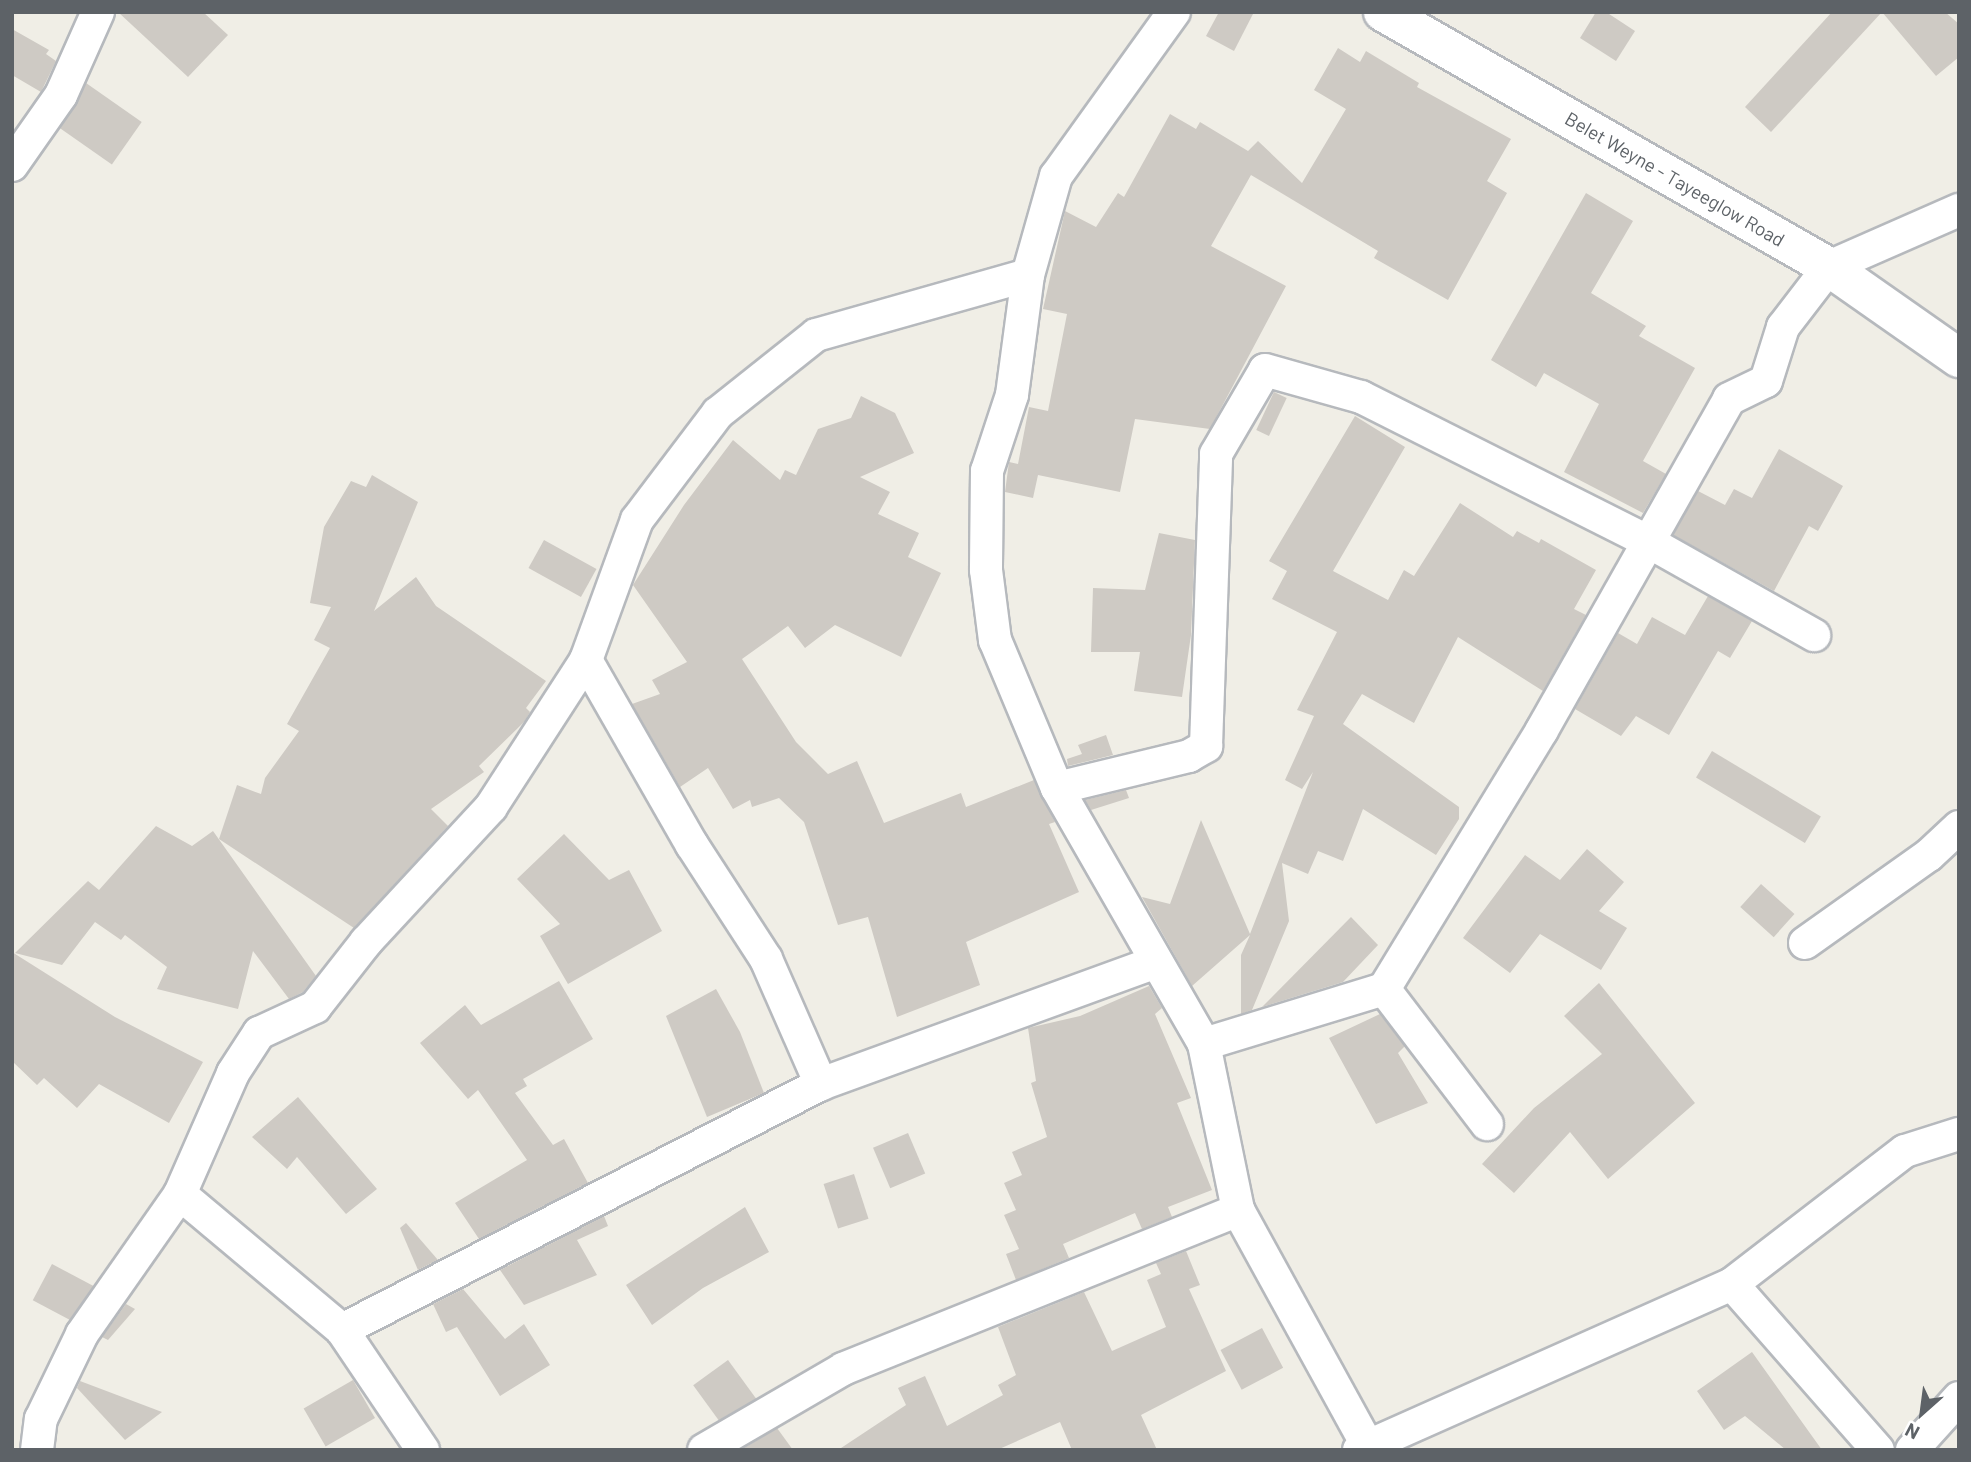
<!DOCTYPE html>
<html>
<head>
<meta charset="utf-8">
<style>
	body { margin:0 }
	#map { position:relative; width:1971px; height:1462px; overflow:hidden; background:#f0eee6; font-family:Barlow,sans-serif }
	div>[style] { position:absolute }
	[style*='--x'] { left:calc(var(--x)*1px); top:calc(var(--y)*1px); width:calc(var(--w)*1px); rotate:calc(var(--a)*1deg) }
	.building>* { inset:0; background:#cecac4; transform-origin:0 0 }
	.roads { filter:drop-shadow(2px 0 #b6b9bd) drop-shadow(-2px 0 #b6b9bd) drop-shadow(0 2px #b6b9bd) drop-shadow(0 -2px #b6b9bd) }
	.minor>* { height:32px; margin:-16px; padding:0 16px; transform-origin:16px; border-radius:16px; background:#fff }
	.secondary>* { height:38px; margin:-19px; padding:0 19px; transform-origin:19px; border-radius:19px; background:#fff }
	span { translate:-50% -50%; white-space:nowrap; text-align:center; line-height:1.15; -webkit-text-stroke:5px #fff; paint-order:stroke }
	.street-label { font-size:19px; color:#5d6267 }
	.frame { position:absolute; inset:0; border:14px solid #5d6267; pointer-events:none }
	.north { position:absolute; left:1887px; top:1378px; width:70px; height:70px; -webkit-text-stroke:5px #fff; paint-order:stroke; rotate:208deg; font-size:19px; font-weight:700; line-height:28px; text-align:center; color:#5d6267 }
	.north::after { content:''; display:block; margin:auto; width:24px; height:32px; background:#5d6267; clip-path:polygon(50% 0,100% 100%,50% 72%,0 100%) }
</style>
</head>
<body>
<div id="map">
	<div class="building">
		<div style="clip-path:polygon(118px 12px,203px 12px,228px 35px,188px 77px)"></div>
		<div style="clip-path:polygon(1219px 12px,1254px 12px,1234px 51px,1206px 36px)"></div>
		<div style="clip-path:polygon(1596px 12px,1606px 12px,1635px 31px,1616px 61px,1580px 38px)"></div>
		<div style="clip-path:polygon(1832px 12px,1882px 12px,1771px 132px,1745px 107px)"></div>
		<div style="clip-path:polygon(1882px 12px,1945px 12px,1959px 24px,1959px 57px,1936px 76px)"></div>
		<div style="clip-path:polygon(12px 29px,49px 50px,46px 54px,56px 61px,41px 92px,12px 75px)"></div>
		<div style="clip-path:polygon(1338px 48px,1360px 62px,1366px 51px,1419px 83px,1417px 87px,1511px 139px,1487px 181px,1507px 193px,1448px 300px,1374px 258px,1378px 251px,1251px 175px,1211px 246px,1286px 286px,1210px 429px,1135px 419px,1120px 492px,1038px 475px,1033px 498px,1005px 492px,1009px 462px,1018px 464px,1029px 407px,1048px 411px,1067px 314px,1043px 309px,1065px 211px,1096px 227px,1118px 193px,1124px 197px,1170px 114px,1196px 129px,1200px 122px,1248px 151px,1258px 141px,1302px 183px,1346px 109px,1314px 90px)"></div>
		<div style="left:86px;top:83px;width:68px;height:52px;rotate:35deg"></div>
		<div style="clip-path:polygon(1586px 193px,1633px 221px,1591px 293px,1646px 326px,1639px 336px,1695px 368px,1643px 461px,1666px 474px,1643px 513px,1564px 472px,1599px 404px,1544px 373px,1536px 387px,1491px 360px)"></div>
		<div style="left:1274px;top:392px;width:14px;height:42px;rotate:25deg"></div>
		<div style="clip-path:polygon(861px 396px,895px 413px,914px 453px,860px 477px,890px 492px,878px 514px,919px 533px,908px 557px,941px 573px,901px 657px,835px 625px,805px 648px,788px 626px,742px 659px,796px 742px,828px 774px,857px 761px,884px 823px,961px 793px,966px 807px,1034px 780px,1055px 822px,1049px 824px,1079px 892px,966px 942px,980px 985px,897px 1017px,868px 917px,838px 925px,804px 822px,779px 798px,752px 807px,750px 800px,733px 809px,708px 768px,680px 787px,632px 704px,660px 694px,652px 680px,687px 662px,633px 585px,684px 505px,733px 440px,780px 480px,785px 470px,796px 475px,818px 429px,851px 418px)"></div>
		<div style="clip-path:polygon(1355px 416px,1405px 447px,1333px 571px,1388px 600px,1404px 570px,1414px 576px,1460px 503px,1513px 537px,1517px 531px,1539px 543px,1541px 539px,1596px 570px,1574px 609px,1586px 615px,1543px 691px,1458px 637px,1414px 723px,1362px 694px,1343px 724px,1459px 807px,1459px 819px,1436px 855px,1363px 809px,1343px 861px,1318px 851px,1308px 874px,1282px 863px,1289px 921px,1252px 1010px,1241px 1014px,1241px 955px,1250px 935px,1192px 986px,1142px 897px,1170px 904px,1201px 820px,1250px 934px,1313px 772px,1302px 789px,1285px 780px,1314px 716px,1297px 710px,1337px 632px,1272px 599px,1287px 571px,1269px 561px)"></div>
		<div style="clip-path:polygon(1779px 449px,1843px 486px,1818px 531px,1809px 526px,1774px 591px,1673px 535px,1698px 491px,1725px 505px,1734px 489px,1752px 498px)"></div>
		<div style="clip-path:polygon(372px 475px,418px 502px,374px 611px,416px 577px,436px 606px,546px 681px,526px 708px,530px 712px,525px 721px,479px 766px,484px 772px,431px 809px,448px 826px,354px 928px,219px 839px,237px 785px,261px 794px,265px 778px,299px 731px,287px 724px,330px 648px,314px 640px,331px 607px,310px 603px,324px 527px,351px 481px,366px 487px)"></div>
		<div style="clip-path:polygon(1159px 533px,1195px 540px,1191px 635px,1182px 697px,1134px 691px,1140px 652px,1091px 652px,1093px 588px,1145px 590px)"></div>
		<div style="left:544px;top:540px;width:60px;height:32px;rotate:29deg"></div>
		<div style="clip-path:polygon(1708px 596px,1752px 621px,1730px 658px,1718px 651px,1669px 735px,1636px 716px,1621px 736px,1575px 709px,1618px 633px,1637px 644px,1652px 617px,1685px 635px)"></div>
		<div style="clip-path:polygon(1106px 735px,1113px 755px,1068px 766px,1067px 759px,1082px 754px,1078px 745px)"></div>
		<div style="left:1712px;top:751px;width:127px;height:31px;rotate:31deg"></div>
		<div style="clip-path:polygon(1126px 790px,1129px 798px,1091px 810px,1085px 800px)"></div>
		<div style="clip-path:polygon(156px 826px,192px 846px,213px 831px,316px 976px,303px 992px,289px 999px,253px 951px,238px 1009px,157px 989px,167px 967px,125px 935px,121px 940px,95px 922px,62px 965px,15px 953px,88px 881px,99px 890px)"></div>
		<div style="clip-path:polygon(564px 834px,609px 880px,629px 870px,662px 931px,568px 984px,540px 936px,560px 924px,517px 879px)"></div>
		<div style="clip-path:polygon(1587px 849px,1624px 882px,1599px 911px,1627px 928px,1601px 970px,1540px 934px,1510px 973px,1463px 938px,1525px 855px,1560px 880px)"></div>
		<div style="left:1761px;top:884px;width:45px;height:31px;rotate:42deg"></div>
		<div style="clip-path:polygon(1351px 917px,1378px 945px,1343px 982px,1262px 1007px)"></div>
		<div style="clip-path:polygon(12px 952px,115px 1017px,203px 1062px,169px 1123px,99px 1084px,77px 1108px,44px 1078px,37px 1085px,12px 1061px)"></div>
		<div style="clip-path:polygon(559px 981px,593px 1039px,523px 1079px,527px 1086px,515px 1093px,553px 1145px,564px 1139px,588px 1183px,479px 1239px,455px 1203px,527px 1160px,478px 1090px,468px 1099px,420px 1043px,465px 1005px,481px 1025px)"></div>
		<div style="clip-path:polygon(1599px 983px,1695px 1103px,1608px 1179px,1570px 1132px,1514px 1193px,1482px 1164px,1534px 1108px,1602px 1054px,1564px 1016px)"></div>
		<div style="clip-path:polygon(1149px 986px,1162px 1008px,1155px 1014px,1191px 1098px,1177px 1103px,1212px 1190px,1168px 1207px,1172px 1217px,1142px 1229px,1135px 1213px,1063px 1244px,1069px 1258px,1016px 1280px,1006px 1254px,1019px 1249px,1004px 1215px,1016px 1210px,1004px 1183px,1022px 1175px,1012px 1152px,1047px 1137px,1031px 1083px,1036px 1081px,1028px 1028px,1080px 1016px)"></div>
		<div style="clip-path:polygon(716px 989px,740px 1032px,764px 1093px,707px 1117px,666px 1016px)"></div>
		<div style="clip-path:polygon(1380px 1014px,1405px 1046px,1398px 1053px,1428px 1103px,1376px 1124px,1329px 1038px)"></div>
		<div style="clip-path:polygon(298px 1097px,377px 1189px,346px 1214px,297px 1157px,287px 1169px,252px 1137px)"></div>
		<div style="left:908px;top:1133px;width:44px;height:38px;rotate:67deg"></div>
		<div style="left:854px;top:1174px;width:47px;height:32px;rotate:72deg"></div>
		<div style="clip-path:polygon(745px 1207px,769px 1252px,703px 1288px,652px 1325px,626px 1285px)"></div>
		<div style="clip-path:polygon(604px 1216px,608px 1226px,577px 1240px,597px 1275px,524px 1305px,500px 1270px)"></div>
		<div style="clip-path:polygon(406px 1223px,438px 1260px,418px 1270px,400px 1228px)"></div>
		<div style="clip-path:polygon(1186px 1251px,1200px 1285px,1189px 1289px,1226px 1371px,1141px 1415px,1157px 1450px,1072px 1450px,1060px 1422px,997px 1450px,838px 1450px,906px 1405px,898px 1388px,925px 1376px,947px 1426px,1003px 1395px,998px 1385px,1016px 1375px,998px 1327px,1084px 1292px,1112px 1351px,1166px 1327px,1147px 1280px,1161px 1274px,1156px 1263px)"></div>
		<div style="left:52px;top:1264px;width:47px;height:41px;rotate:28deg"></div>
		<div style="clip-path:polygon(463px 1289px,505px 1339px,524px 1324px,550px 1365px,500px 1396px,457px 1327px,446px 1332px,433px 1304px)"></div>
		<div style="clip-path:polygon(126px 1304px,135px 1309px,108px 1340px,102px 1337px)"></div>
		<div style="left:1262px;top:1328px;width:45px;height:47px;rotate:62deg"></div>
		<div style="clip-path:polygon(1752px 1352px,1822px 1450px,1786px 1450px,1745px 1416px,1724px 1430px,1697px 1391px)"></div>
		<div style="left:728px;top:1360px;width:48px;height:43px;rotate:54deg"></div>
		<div style="left:353px;top:1380px;width:44px;height:57px;rotate:60deg"></div>
		<div style="clip-path:polygon(80px 1381px,162px 1412px,125px 1440px,77px 1388px)"></div>
		<div style="clip-path:polygon(777px 1428px,793px 1450px,741px 1450px)"></div>
	</div>
	<div class="roads">
		<div class="minor">
			<div style="--x:1174;--y:12;--w:202;--a:125.7"></div>
			<div style="--x:1056;--y:176;--w:103;--a:105.8"></div>
			<div style="--x:1028;--y:275;--w:121;--a:97.6"></div>
			<div style="--x:1012;--y:395;--w:80;--a:108.2"></div>
			<div style="--x:987;--y:471;--w:99;--a:90.6"></div>
			<div style="--x:986;--y:570;--w:71;--a:82.7"></div>
			<div style="--x:995;--y:640;--w:160;--a:67.3"></div>
			<div style="--x:1057;--y:788;--w:295;--a:60.1"></div>
			<div style="--x:1204;--y:1044;--w:169;--a:78.4"></div>
			<div style="--x:1238;--y:1210;--w:274;--a:61.2"></div>
			<div style="--x:12;--y:165;--w:85;--a:-55"></div>
			<div style="--x:61;--y:95;--w:91;--a:-66"></div>
			<div style="--x:586;--y:660;--w:213;--a:60.2"></div>
			<div style="--x:692;--y:845;--w:136;--a:57"></div>
			<div style="--x:766;--y:959;--w:137;--a:66.3"></div>
			<div style="--x:1057;--y:788;--w:136;--a:-13.6"></div>
			<div style="--x:1189;--y:756;--w:20;--a:-30"></div>
			<div style="--x:1206;--y:746;--w:292;--a:-88"></div>
			<div style="--x:1216;--y:454;--w:97;--a:-59.7"></div>
			<div style="--x:1265;--y:370;--w:100;--a:15.7"></div>
			<div style="--x:1361;--y:397;--w:320;--a:26.7"></div>
			<div style="--x:1647;--y:541;--w:192;--a:29.4"></div>
			<div style="--x:1805;--y:943;--w:152;--a:-35.4"></div>
			<div style="--x:1929;--y:855;--w:41;--a:-43"></div>
			<div style="--x:1384;--y:989;--w:170;--a:52.7"></div>
			<div style="--x:1204;--y:1044;--w:188;--a:-17"></div>
			<div style="--x:1384;--y:989;--w:303;--a:-58.6"></div>
			<div style="--x:1542;--y:730;--w:380;--a:-60.5"></div>
			<div style="--x:1729;--y:399;--w:41;--a:-25.9"></div>
			<div style="--x:1766;--y:381;--w:57;--a:-72.5"></div>
			<div style="--x:1783;--y:327;--w:76;--a:-52.5"></div>
			<div style="--x:1829;--y:267;--w:142;--a:-23.7"></div>
			<div style="--x:180;--y:1194;--w:212;--a:40"></div>
			<div style="--x:342;--y:1330;--w:145;--a:56"></div>
			<div style="--x:1732;--y:1284;--w:221;--a:48.7"></div>
			<div style="--x:342;--y:1330;--w:538;--a:-27.18"></div>
			<div style="--x:821;--y:1084;--w:354;--a:-20"></div>
			<div style="--x:37;--y:1450;--w:31;--a:-83"></div>
			<div style="--x:41;--y:1419;--w:94;--a:-64.2"></div>
			<div style="--x:82;--y:1334;--w:171;--a:-55"></div>
			<div style="--x:180;--y:1194;--w:132;--a:-66.3"></div>
			<div style="--x:233;--y:1073;--w:48;--a:-57"></div>
			<div style="--x:259;--y:1033;--w:62;--a:-24.9"></div>
			<div style="--x:315;--y:1007;--w:83;--a:-51.9"></div>
			<div style="--x:366;--y:942;--w:184;--a:-47.2"></div>
			<div style="--x:491;--y:807;--w:175;--a:-57.1"></div>
			<div style="--x:586;--y:660;--w:149;--a:-70"></div>
			<div style="--x:637;--y:520;--w:134;--a:-52.9"></div>
			<div style="--x:718;--y:413;--w:125;--a:-38.5"></div>
			<div style="--x:816;--y:335;--w:220;--a:-15.8"></div>
			<div style="--x:704;--y:1450;--w:161;--a:-30.2"></div>
			<div style="--x:843;--y:1369;--w:426;--a:-21.9"></div>
			<div style="--x:1359;--y:1450;--w:408;--a:-24"></div>
			<div style="--x:1732;--y:1284;--w:218;--a:-37.6"></div>
			<div style="--x:1905;--y:1151;--w:57;--a:-17.5"></div>
			<div style="--x:1912;--y:1450;--w:70;--a:-47.9"></div>
		</div>
		<div class="secondary">
			<div style="--x:1383;--y:12;--w:514;--a:29.76"></div>
			<div style="--x:1829;--y:267;--w:159;--a:35"></div>
		</div>
	</div>
	<div class="street-label">
		<span style="left:1675px;top:179px;rotate:30deg">Belet Weyne - Tayeeglow Road</span>
	</div>
	<div class="frame"></div>
	<div class="north">N</div>
</div>
</body>
</html>
